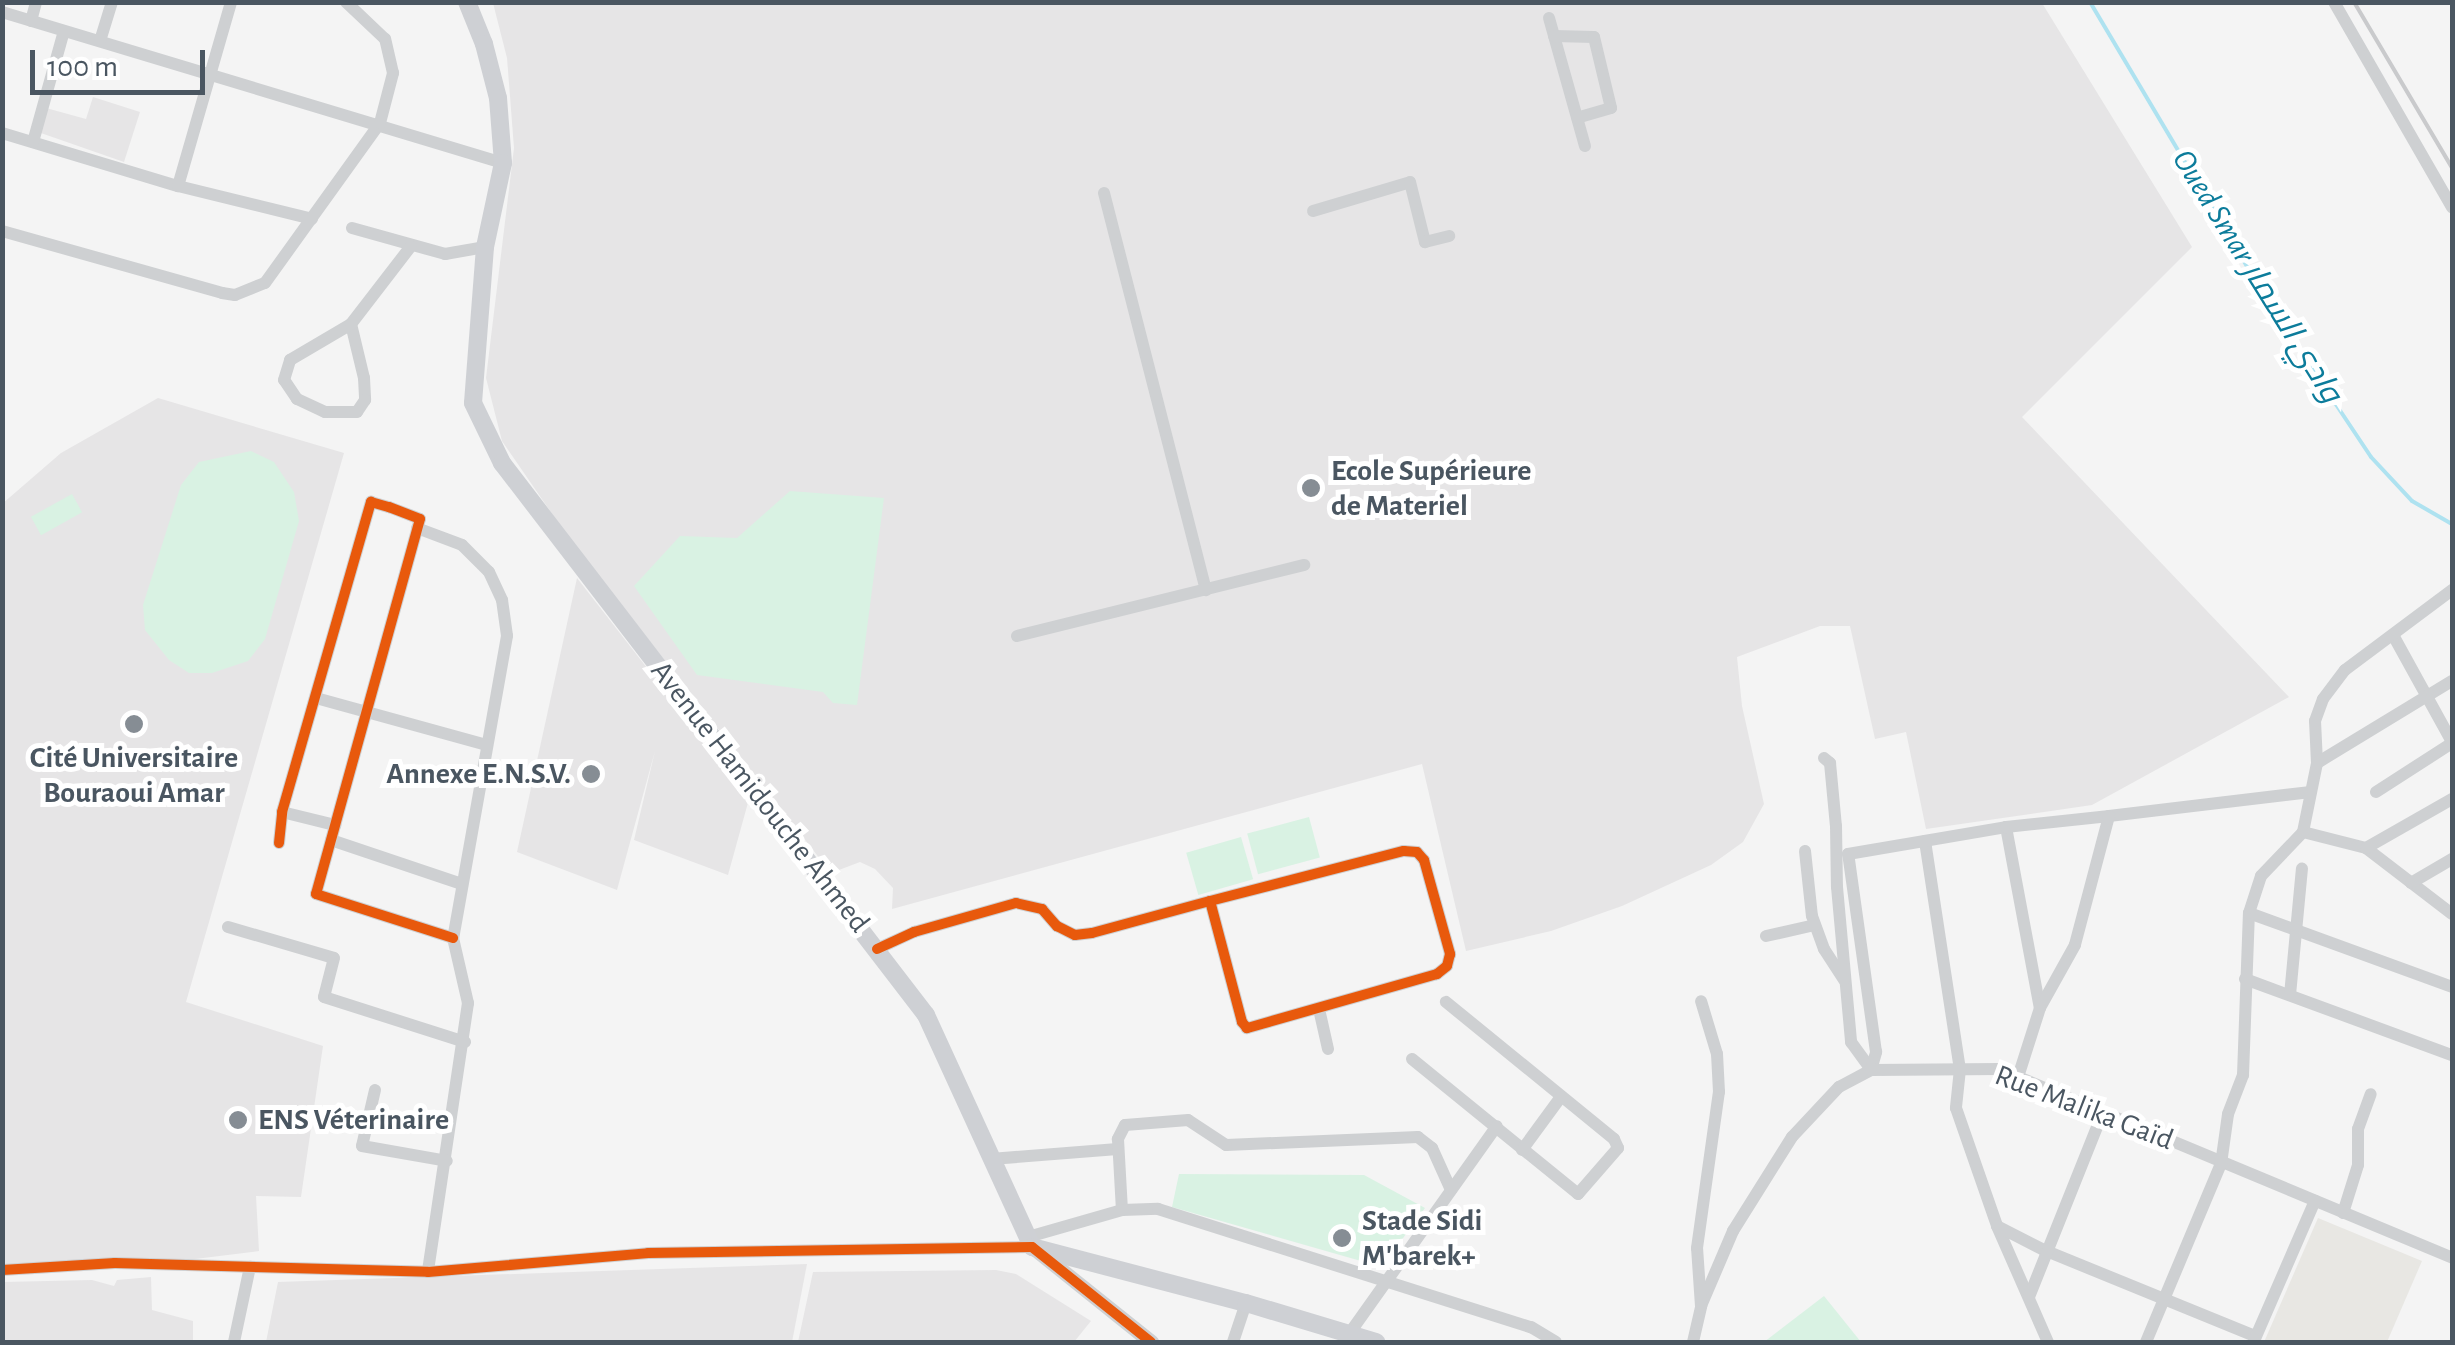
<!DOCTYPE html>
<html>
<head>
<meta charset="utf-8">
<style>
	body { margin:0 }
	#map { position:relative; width:2455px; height:1345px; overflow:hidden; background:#f4f4f4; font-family:"Alegreya Sans",Cairo,sans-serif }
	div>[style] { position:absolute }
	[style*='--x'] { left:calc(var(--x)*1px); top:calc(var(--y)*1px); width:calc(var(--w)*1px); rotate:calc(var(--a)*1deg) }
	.commercial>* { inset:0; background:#e8e7e3 }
	.education>* { inset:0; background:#e6e5e6 }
	.green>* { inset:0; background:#d9f2e3; transform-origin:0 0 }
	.stream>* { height:4px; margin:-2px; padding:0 2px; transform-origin:2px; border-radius:2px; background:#aee2f0 }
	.minor>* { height:12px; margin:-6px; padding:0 6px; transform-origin:6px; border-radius:6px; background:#ced0d2 }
	.tertiary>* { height:15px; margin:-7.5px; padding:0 7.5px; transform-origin:7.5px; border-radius:7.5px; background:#ced0d2 }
	.secondary>* { height:18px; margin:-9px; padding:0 9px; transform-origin:9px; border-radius:9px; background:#ced0d4 }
	.rail>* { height:4px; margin:-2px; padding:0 2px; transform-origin:2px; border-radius:2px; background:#c9cacc }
	.cycleway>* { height:10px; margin:-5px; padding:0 5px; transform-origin:5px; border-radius:5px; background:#e8590c }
	.dots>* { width:28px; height:28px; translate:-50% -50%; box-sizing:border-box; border:5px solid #fff; border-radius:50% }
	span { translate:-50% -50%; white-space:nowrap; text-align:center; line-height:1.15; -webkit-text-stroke:10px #fff; paint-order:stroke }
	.poi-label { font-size:30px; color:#4a5661; font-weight:700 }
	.left { translate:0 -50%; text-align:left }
	.right { translate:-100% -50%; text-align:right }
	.street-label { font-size:30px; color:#4a5661 }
	.water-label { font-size:32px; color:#0c7c9b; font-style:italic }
	.frame { position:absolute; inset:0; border:5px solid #4a5661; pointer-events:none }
	.scale { position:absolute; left:30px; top:50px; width:175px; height:45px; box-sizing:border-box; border:5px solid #4a5661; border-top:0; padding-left:12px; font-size:30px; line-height:35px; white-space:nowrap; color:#4a5661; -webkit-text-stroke:8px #fff; paint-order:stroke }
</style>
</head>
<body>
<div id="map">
	<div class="commercial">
		<div style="clip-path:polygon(2318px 1218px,2422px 1261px,2387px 1342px,2264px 1342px)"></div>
	</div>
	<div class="education">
		<div style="clip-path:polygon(493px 3px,2042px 3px,2192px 247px,2022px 417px,2289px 697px,2092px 805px,1926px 829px,1906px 732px,1875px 739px,1850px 626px,1820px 626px,1737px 657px,1742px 706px,1764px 804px,1743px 842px,1711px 865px,1622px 906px,1551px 931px,1466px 951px,1422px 764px,892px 909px,893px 888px,875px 869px,860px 862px,831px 873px,566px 534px,502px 441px,486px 378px,514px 148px,507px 58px)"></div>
		<div style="clip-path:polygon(93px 97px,140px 112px,124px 162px,38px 132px,46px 108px,86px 119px)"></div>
		<div style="clip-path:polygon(158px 398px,344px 453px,186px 1002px,323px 1046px,301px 1197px,256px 1196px,259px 1251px,187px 1260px,3px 1268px,2px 504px,61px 453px)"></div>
		<div style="clip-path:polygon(577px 578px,749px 799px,728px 875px,634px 840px,655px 751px,617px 890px,517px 852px)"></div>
		<div style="clip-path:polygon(807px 1264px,792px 1342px,266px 1342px,278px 1282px)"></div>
		<div style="clip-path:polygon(996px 1270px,1016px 1274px,1091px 1321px,1074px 1342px,798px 1342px,813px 1272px)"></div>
		<div style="clip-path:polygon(151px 1277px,152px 1310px,193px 1321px,193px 1342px,3px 1342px,3px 1282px,92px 1280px,114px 1286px,117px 1280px)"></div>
	</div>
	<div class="green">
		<div style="clip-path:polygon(251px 451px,274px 462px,294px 492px,299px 521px,265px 639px,248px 661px,212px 673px,189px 673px,169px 660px,145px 630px,143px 605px,181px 485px,199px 462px)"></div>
		<div style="clip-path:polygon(790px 491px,884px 498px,857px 705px,833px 703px,823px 692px,697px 675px,634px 586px,680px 536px,737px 538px)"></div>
		<div style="left:72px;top:494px;width:21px;height:47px;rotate:61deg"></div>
		<div style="left:1309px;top:817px;width:42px;height:64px;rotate:75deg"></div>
		<div style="left:1241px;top:837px;width:44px;height:57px;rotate:74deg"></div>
		<div style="clip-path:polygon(1179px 1174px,1364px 1175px,1425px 1208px,1382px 1267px,1172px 1207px)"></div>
		<div style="clip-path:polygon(1824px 1296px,1861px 1342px,1764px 1342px)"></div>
	</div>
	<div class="stream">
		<div style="--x:2090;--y:2;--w:355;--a:59.3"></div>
		<div style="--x:2271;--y:307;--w:180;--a:56.3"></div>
		<div style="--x:2371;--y:457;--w:60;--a:47"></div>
		<div style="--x:2412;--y:501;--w:46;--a:29.9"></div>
	</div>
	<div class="minor">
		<div style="--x:2334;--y:2;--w:237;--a:60.1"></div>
		<div style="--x:2;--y:12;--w:523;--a:16.77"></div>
		<div style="--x:1549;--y:18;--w:133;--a:74.3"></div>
		<div style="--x:31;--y:21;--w:20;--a:-75"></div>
		<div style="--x:1554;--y:36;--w:40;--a:1.4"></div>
		<div style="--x:1594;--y:37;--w:73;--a:76.5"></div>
		<div style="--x:1611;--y:108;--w:35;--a:164"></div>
		<div style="--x:100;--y:41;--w:41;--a:-72.9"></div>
		<div style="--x:2;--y:133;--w:184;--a:16.8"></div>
		<div style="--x:178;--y:186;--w:138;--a:13.8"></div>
		<div style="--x:33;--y:142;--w:115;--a:-74.4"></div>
		<div style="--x:178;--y:186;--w:191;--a:-73.9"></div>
		<div style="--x:1104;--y:193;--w:410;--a:75.6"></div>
		<div style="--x:1313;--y:211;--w:101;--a:-16.6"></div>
		<div style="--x:1410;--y:182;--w:62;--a:76"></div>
		<div style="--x:1425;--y:242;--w:25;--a:-14"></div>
		<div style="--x:352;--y:228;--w:97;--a:15.6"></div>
		<div style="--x:445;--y:254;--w:41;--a:-9.9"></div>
		<div style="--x:2;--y:231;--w:229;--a:15.7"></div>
		<div style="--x:222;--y:293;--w:13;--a:9"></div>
		<div style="--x:235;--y:295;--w:32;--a:-22"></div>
		<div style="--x:265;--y:283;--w:197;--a:-54.3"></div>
		<div style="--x:380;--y:123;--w:52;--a:-75.4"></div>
		<div style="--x:393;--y:73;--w:35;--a:-103"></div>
		<div style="--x:385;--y:39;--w:54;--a:-136.5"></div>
		<div style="--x:351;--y:324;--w:56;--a:76.5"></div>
		<div style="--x:364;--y:378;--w:22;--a:87"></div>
		<div style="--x:365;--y:400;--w:14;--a:124"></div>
		<div style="--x:357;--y:412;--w:32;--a:180"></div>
		<div style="--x:325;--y:412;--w:31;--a:-155"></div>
		<div style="--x:297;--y:399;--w:23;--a:-124"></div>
		<div style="--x:284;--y:380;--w:21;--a:-73"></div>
		<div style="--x:290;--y:360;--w:71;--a:-30.5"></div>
		<div style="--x:351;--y:324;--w:98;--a:-52.4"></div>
		<div style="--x:417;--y:528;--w:48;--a:20.7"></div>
		<div style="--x:462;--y:545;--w:38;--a:45"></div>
		<div style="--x:489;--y:572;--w:31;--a:65"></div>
		<div style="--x:502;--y:600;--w:36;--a:82"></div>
		<div style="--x:507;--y:636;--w:307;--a:100.1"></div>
		<div style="--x:453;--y:938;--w:67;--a:77"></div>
		<div style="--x:468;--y:1003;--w:272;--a:98.5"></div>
		<div style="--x:2393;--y:635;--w:122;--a:61.1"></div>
		<div style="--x:1017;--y:636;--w:296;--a:-13.9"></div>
		<div style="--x:316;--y:698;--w:177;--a:15.4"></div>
		<div style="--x:1824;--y:758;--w:8;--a:40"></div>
		<div style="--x:1830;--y:763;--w:63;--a:84.6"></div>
		<div style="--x:1836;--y:826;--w:61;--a:89.1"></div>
		<div style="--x:1837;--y:887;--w:156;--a:84.8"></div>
		<div style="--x:1851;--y:1042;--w:34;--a:54"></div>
		<div style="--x:2317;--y:763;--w:42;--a:-92.7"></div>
		<div style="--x:2315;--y:721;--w:23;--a:-70"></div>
		<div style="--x:2323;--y:699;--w:36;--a:-53"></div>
		<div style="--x:2345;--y:670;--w:134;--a:-36.8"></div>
		<div style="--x:2376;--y:792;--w:90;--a:-32.8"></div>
		<div style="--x:282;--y:812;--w:55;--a:13.8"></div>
		<div style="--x:2109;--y:816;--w:201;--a:-6.8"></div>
		<div style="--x:2006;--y:827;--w:184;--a:79.4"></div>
		<div style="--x:2303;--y:832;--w:65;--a:14.3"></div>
		<div style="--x:2366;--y:848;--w:108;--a:37.5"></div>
		<div style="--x:331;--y:840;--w:138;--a:18.6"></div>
		<div style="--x:1925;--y:841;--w:231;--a:81.3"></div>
		<div style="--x:1960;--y:1069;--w:39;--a:96"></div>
		<div style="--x:1956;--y:1108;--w:125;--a:70.8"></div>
		<div style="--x:1997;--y:1226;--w:127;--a:66.3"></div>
		<div style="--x:279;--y:843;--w:31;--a:-84"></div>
		<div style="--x:282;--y:812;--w:323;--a:-74"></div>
		<div style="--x:371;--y:502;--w:19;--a:16"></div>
		<div style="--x:389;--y:507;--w:33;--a:21"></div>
		<div style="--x:420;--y:519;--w:389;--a:105.5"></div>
		<div style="--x:316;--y:894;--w:144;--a:17.8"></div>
		<div style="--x:2366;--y:848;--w:99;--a:-29.7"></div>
		<div style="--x:1805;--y:851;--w:65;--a:83.9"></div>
		<div style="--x:1812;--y:916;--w:35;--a:70"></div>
		<div style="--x:1824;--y:949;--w:37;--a:57"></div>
		<div style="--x:2411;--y:883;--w:48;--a:-30.3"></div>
		<div style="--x:2249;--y:913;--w:216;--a:20"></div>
		<div style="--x:228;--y:927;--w:110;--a:16.3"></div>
		<div style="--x:334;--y:958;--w:40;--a:104.4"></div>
		<div style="--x:324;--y:997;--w:148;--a:17.7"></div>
		<div style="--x:1766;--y:936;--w:50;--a:-12.7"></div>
		<div style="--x:877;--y:949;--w:41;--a:-24.7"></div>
		<div style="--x:914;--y:932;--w:106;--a:-15.9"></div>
		<div style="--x:1016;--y:903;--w:27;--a:13"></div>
		<div style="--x:1042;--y:909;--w:23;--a:49"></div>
		<div style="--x:1057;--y:926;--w:20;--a:27"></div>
		<div style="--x:1075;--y:935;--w:17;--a:-7"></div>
		<div style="--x:1092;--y:933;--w:122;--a:-15.2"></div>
		<div style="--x:1210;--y:901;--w:200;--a:-14.5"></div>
		<div style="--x:1404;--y:851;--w:13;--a:4"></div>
		<div style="--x:1417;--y:852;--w:11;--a:49"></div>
		<div style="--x:1424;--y:860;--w:98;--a:74.5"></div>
		<div style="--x:1450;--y:954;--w:12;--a:104"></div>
		<div style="--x:1447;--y:966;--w:13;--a:141"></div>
		<div style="--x:1437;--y:974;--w:198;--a:164.1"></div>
		<div style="--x:1247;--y:1028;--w:8;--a:-130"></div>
		<div style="--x:1242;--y:1022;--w:125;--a:-104.8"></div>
		<div style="--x:2245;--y:979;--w:221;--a:20.2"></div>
		<div style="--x:2290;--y:995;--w:127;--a:-84.6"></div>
		<div style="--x:1319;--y:1009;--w:41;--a:77.3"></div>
		<div style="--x:1412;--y:1059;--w:214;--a:39.1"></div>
		<div style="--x:1578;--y:1194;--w:61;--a:-49"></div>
		<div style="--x:1618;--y:1148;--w:10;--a:-114"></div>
		<div style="--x:1614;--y:1139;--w:217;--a:-140.8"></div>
		<div style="--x:1871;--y:1070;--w:19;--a:-74"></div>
		<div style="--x:1876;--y:1052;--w:200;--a:-98"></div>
		<div style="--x:1848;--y:854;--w:160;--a:-9.7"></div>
		<div style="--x:2006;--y:827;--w:104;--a:-6.1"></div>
		<div style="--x:2109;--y:816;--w:133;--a:104.8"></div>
		<div style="--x:2075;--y:945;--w:72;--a:119.1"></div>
		<div style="--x:2040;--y:1008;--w:72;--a:107.7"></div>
		<div style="--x:375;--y:1090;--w:57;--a:103.1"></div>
		<div style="--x:362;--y:1146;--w:86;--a:10"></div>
		<div style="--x:1522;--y:1150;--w:64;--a:-53.8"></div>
		<div style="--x:991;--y:1159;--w:127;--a:-4.5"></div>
		<div style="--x:1451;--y:1190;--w:46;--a:-114.3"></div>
		<div style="--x:1432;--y:1148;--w:18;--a:-142"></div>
		<div style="--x:1418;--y:1137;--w:192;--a:177.6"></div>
		<div style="--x:1226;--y:1145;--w:45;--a:-146.7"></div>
		<div style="--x:1188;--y:1120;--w:63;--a:175.5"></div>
		<div style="--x:1125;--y:1125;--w:16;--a:117"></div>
		<div style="--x:1118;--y:1139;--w:71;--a:86.8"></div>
		<div style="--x:1122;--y:1210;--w:36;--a:-2"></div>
		<div style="--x:1158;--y:1209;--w:391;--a:17.6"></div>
		<div style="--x:1531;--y:1327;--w:29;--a:31"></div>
		<div style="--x:2343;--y:1213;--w:50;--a:-72.6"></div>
		<div style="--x:2358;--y:1165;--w:36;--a:-90"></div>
		<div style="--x:2358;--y:1129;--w:37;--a:-70"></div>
		<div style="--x:1997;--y:1226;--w:53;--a:27.1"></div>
		<div style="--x:2044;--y:1250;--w:228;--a:22.2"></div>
		<div style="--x:1028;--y:1237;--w:98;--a:-16"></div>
		<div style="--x:2;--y:1270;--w:113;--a:-3.5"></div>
		<div style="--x:115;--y:1263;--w:313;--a:1.6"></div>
		<div style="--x:428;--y:1272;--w:221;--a:-4.9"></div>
		<div style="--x:648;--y:1253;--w:384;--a:-0.9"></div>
		<div style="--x:2029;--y:1297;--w:199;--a:-68.2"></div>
		<div style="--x:1701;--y:1306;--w:82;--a:-66.9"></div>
		<div style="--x:1733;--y:1231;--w:111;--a:-57.9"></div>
		<div style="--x:1792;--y:1137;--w:69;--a:-46.8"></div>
		<div style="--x:1839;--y:1087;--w:36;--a:-28"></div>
		<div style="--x:1871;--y:1070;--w:128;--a:-0.4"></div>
		<div style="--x:1999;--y:1069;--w:491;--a:22.6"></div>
		<div style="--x:1349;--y:1334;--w:255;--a:-54.6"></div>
		<div style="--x:2254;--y:1341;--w:153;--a:-66.5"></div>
		<div style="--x:234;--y:1342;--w:77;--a:-78"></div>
		<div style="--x:1233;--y:1342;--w:41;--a:-71.6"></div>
		<div style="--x:1693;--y:1342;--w:37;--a:-77"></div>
		<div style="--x:1701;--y:1306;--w:58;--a:-93.9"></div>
		<div style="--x:1697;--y:1248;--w:158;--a:-82"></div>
		<div style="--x:1719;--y:1092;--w:38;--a:-93"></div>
		<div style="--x:1717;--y:1054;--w:55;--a:-106.8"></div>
		<div style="--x:2146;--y:1342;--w:193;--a:-67.2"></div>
		<div style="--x:2221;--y:1164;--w:50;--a:-82"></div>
		<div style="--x:2228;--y:1114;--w:42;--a:-69"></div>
		<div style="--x:2243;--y:1075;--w:162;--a:-87.9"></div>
		<div style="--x:2249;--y:913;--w:39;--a:-72"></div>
		<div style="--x:2261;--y:876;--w:61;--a:-46.3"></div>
		<div style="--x:2303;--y:832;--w:70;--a:-78.5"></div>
		<div style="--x:2317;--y:763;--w:158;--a:-31.3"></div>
	</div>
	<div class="tertiary">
		<div style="--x:1035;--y:1249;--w:149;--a:38.7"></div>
	</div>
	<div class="secondary">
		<div style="--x:467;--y:2;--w:45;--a:68"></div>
		<div style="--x:484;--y:44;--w:56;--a:75.5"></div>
		<div style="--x:498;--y:98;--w:65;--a:85.6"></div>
		<div style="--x:503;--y:163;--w:86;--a:102.1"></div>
		<div style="--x:485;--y:247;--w:156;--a:94.4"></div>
		<div style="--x:473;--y:403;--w:67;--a:64.2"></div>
		<div style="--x:502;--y:463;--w:696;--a:52.47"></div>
		<div style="--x:926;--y:1015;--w:255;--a:65.4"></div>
		<div style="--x:1032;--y:1247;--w:221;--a:14.7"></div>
		<div style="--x:1246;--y:1303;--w:136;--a:16.7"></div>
	</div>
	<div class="rail">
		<div style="--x:2354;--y:2;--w:193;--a:59.4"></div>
	</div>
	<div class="cycleway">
		<div style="--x:279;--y:843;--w:31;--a:-84"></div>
		<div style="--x:282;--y:812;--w:323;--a:-74"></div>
		<div style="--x:371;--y:502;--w:19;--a:16"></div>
		<div style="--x:389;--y:507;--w:33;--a:21"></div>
		<div style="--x:420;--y:519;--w:389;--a:105.5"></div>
		<div style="--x:316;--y:894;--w:144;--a:17.8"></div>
		<div style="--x:877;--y:949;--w:41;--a:-24.7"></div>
		<div style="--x:914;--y:932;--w:106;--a:-15.9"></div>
		<div style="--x:1016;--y:903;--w:27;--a:13"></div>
		<div style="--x:1042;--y:909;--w:23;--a:49"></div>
		<div style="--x:1057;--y:926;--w:20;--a:27"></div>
		<div style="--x:1075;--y:935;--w:17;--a:-7"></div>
		<div style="--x:1092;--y:933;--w:122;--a:-15.2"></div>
		<div style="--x:1210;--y:901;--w:200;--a:-14.5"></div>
		<div style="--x:1404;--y:851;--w:13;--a:4"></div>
		<div style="--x:1417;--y:852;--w:11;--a:49"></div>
		<div style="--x:1424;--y:860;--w:98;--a:74.5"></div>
		<div style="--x:1450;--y:954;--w:12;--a:104"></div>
		<div style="--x:1447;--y:966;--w:13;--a:141"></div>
		<div style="--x:1437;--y:974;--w:198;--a:164.1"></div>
		<div style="--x:1247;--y:1028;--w:8;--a:-130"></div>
		<div style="--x:1242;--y:1022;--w:125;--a:-104.8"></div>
		<div style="--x:2;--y:1270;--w:113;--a:-3.5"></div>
		<div style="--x:115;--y:1263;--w:313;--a:1.6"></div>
		<div style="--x:428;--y:1272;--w:221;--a:-4.9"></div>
		<div style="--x:648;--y:1253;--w:384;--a:-0.9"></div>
		<div style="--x:1032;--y:1247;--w:152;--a:38.6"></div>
	</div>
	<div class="dots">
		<div style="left:1311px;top:488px;background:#868d94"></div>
		<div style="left:134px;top:724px;background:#868d94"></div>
		<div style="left:591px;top:774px;background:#868d94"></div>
		<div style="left:238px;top:1120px;background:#868d94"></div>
		<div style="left:1342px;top:1238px;background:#868d94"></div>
	</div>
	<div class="poi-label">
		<span class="left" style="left:1331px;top:488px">Ecole Supérieure<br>de Materiel</span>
		<span style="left:134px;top:775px">Cité Universitaire<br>Bouraoui Amar</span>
		<span class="right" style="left:571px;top:774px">Annexe E.N.S.V.</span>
		<span class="left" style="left:258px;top:1120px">ENS Véterinaire</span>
		<span class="left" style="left:1362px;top:1238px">Stade Sidi<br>M'barek+</span>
	</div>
	<div class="street-label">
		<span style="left:760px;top:797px;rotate:52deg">Avenue Hamidouche Ahmed</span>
		<span style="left:2084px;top:1108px;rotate:21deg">Rue Malika Gaïd</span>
	</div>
	<div class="water-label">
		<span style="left:2257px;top:276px;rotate:58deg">Oued Smar وادي السمار</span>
	</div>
	<div class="frame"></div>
	<div class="scale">100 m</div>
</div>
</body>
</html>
